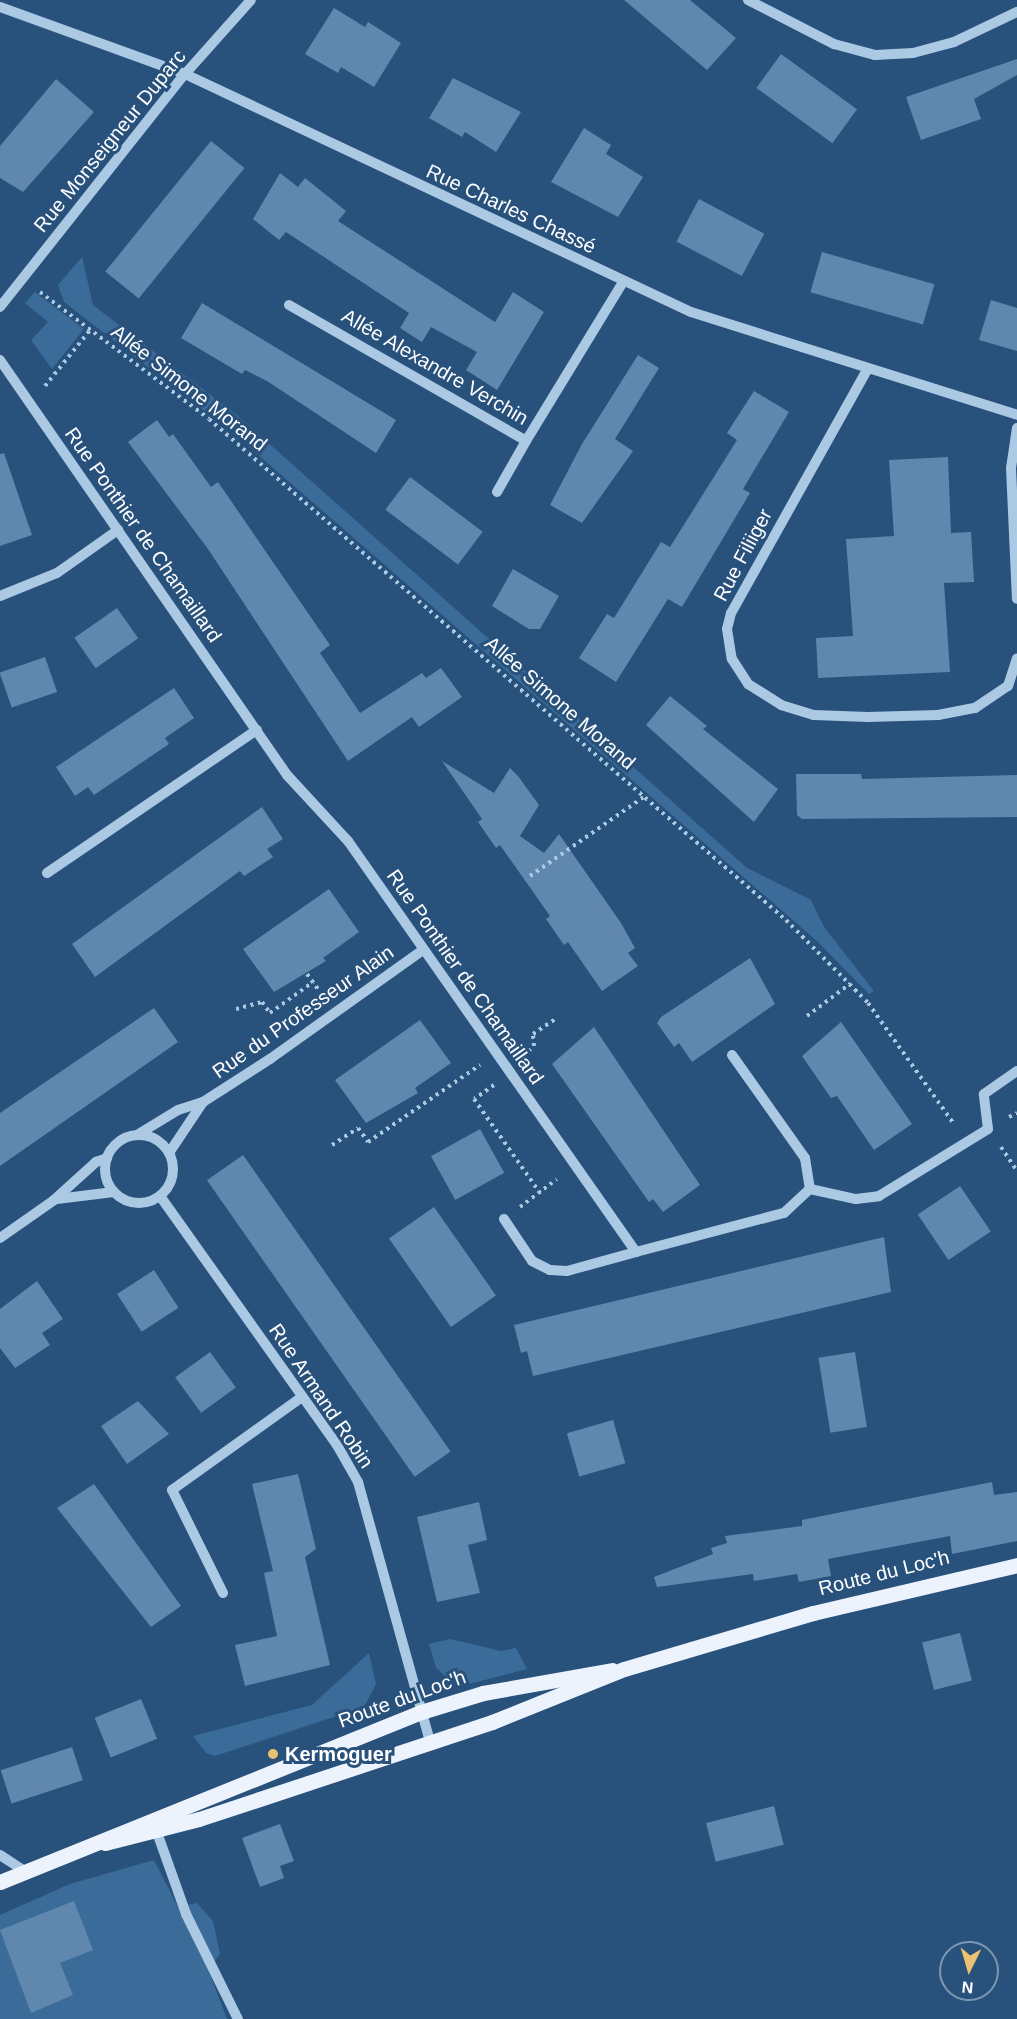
<!DOCTYPE html>
<html>
<head>
<meta charset="utf-8">
<style>
	body { margin:0 }
	#map { position:relative; width:1017px; height:2019px; overflow:hidden; background:#28517c; font-family:Arial,sans-serif }
	div>[style] { position:absolute }
	[style*='--x'] { left:calc(var(--x)*1px); top:calc(var(--y)*1px); width:calc(var(--w)*1px); rotate:calc(var(--a)*1deg) }
	.green>* { inset:0; background:#3b6c99 }
	.building>* { inset:0; background:#6087ad; transform-origin:0 0 }
	.path>* { height:4px; margin-top:-2px; transform-origin:0; background:repeating-linear-gradient(90deg,#acc9e4 0 3px,transparent 0 7.5px) }
	.minor>* { height:10px; margin:-5px; padding:0 5px; transform-origin:5px; border-radius:5px; background:#acc9e4 }
	.minor>.ring { margin:-5px; padding:0; box-sizing:content-box; background:none; border:10px solid #acc9e4; border-radius:50% }
	.major>* { height:15px; margin:-7.5px; padding:0 7.5px; transform-origin:7.5px; border-radius:7.5px; background:#ecf3fc }
	.dots>* { width:16px; height:16px; translate:-50% -50%; box-sizing:border-box; border:3px solid #28517c; border-radius:50% }
	span { translate:-50% -50%; white-space:nowrap; text-align:center; line-height:1.15; -webkit-text-stroke:6px #28517c; paint-order:stroke }
	.street-label { font-size:20px; color:#fff }
	.poi-label { font-size:20px; color:#fff; font-weight:700 }
	.left { translate:0 -50%; text-align:left }
	.north { position:absolute; left:939px; top:1941px; width:60px; height:60px; box-sizing:border-box; background:#28517c; border:2px solid #7e97b0; border-radius:50%; rotate:185deg; font-size:16px; font-weight:700; line-height:24px; text-align:center; color:#fff }
	.north::after { content:''; display:block; margin:auto; width:21px; height:27px; background:#ebc173; clip-path:polygon(50% 0,100% 100%,50% 72%,0 100%) }
</style>
</head>
<body>
<div id="map">
	<div class="green">
		<div style="clip-path:polygon(82px 257px,93px 305px,238px 416px,747px 868px,811px 900px,824px 927px,874px 991px,869px 994px,818px 942px,232px 432px,64px 302px,58px 285px)"></div>
		<div style="clip-path:polygon(35px 292px,84px 329px,52px 369px,31px 340px,48px 322px,25px 303px)"></div>
		<div style="clip-path:polygon(450px 1639px,501px 1651px,516px 1648px,527px 1669px,465px 1685px,454px 1683px,436px 1668px,429px 1644px)"></div>
		<div style="clip-path:polygon(369px 1653px,376px 1684px,364px 1707px,215px 1756px,206px 1753px,193px 1736px,312px 1705px)"></div>
		<div style="clip-path:polygon(154px 1860px,178px 1907px,197px 1903px,213px 1921px,220px 1954px,208px 1969px,227px 2019px,0 2019px,0 1915px,70px 1884px)"></div>
	</div>
	<div class="building">
		<div style="clip-path:polygon(624px 0,690px 0,736px 38px,707px 70px)"></div>
		<div style="clip-path:polygon(334px 8px,365px 27px,368px 22px,401px 43px,374px 87px,341px 67px,338px 73px,305px 54px)"></div>
		<div style="left:781px;top:54px;width:94px;height:42px;rotate:36deg"></div>
		<div style="clip-path:polygon(1017px 59px,1017px 75px,974px 99px,981px 119px,921px 140px,906px 97px)"></div>
		<div style="clip-path:polygon(453px 78px,521px 112px,496px 152px,465px 132px,462px 137px,429px 118px)"></div>
		<div style="clip-path:polygon(56px 79px,94px 112px,23px 192px,0 178px,0 146px)"></div>
		<div style="clip-path:polygon(584px 128px,611px 145px,606px 154px,643px 177px,618px 217px,551px 182px)"></div>
		<div style="left:211px;top:141px;width:43px;height:168px;rotate:39deg"></div>
		<div style="clip-path:polygon(280px 173px,298px 187px,305px 178px,346px 211px,338px 221px,495px 322px,513px 292px,544px 312px,497px 390px,466px 370px,477px 352px,431px 327px,422px 342px,400px 328px,409px 313px,286px 232px,279px 240px,253px 219px)"></div>
		<div style="left:699px;top:199px;width:74px;height:48px;rotate:28deg"></div>
		<div style="left:822px;top:252px;width:117px;height:42px;rotate:16deg"></div>
		<div style="clip-path:polygon(991px 300px,1017px 308px,1017px 351px,979px 340px)"></div>
		<div style="clip-path:polygon(202px 303px,396px 420px,376px 453px,267px 381px,245px 370px,242px 374px,181px 338px)"></div>
		<div style="clip-path:polygon(638px 355px,659px 368px,615px 439px,633px 451px,582px 523px,550px 505px,582px 444px)"></div>
		<div style="clip-path:polygon(754px 391px,789px 412px,743px 489px,750px 493px,682px 607px,668px 599px,616px 682px,579px 658px,607px 614px,614px 618px,661px 542px,670px 547px,737px 440px,727px 433px)"></div>
		<div style="clip-path:polygon(157px 420px,169px 437px,173px 434px,211px 487px,218px 482px,330px 645px,320px 653px,360px 713px,422px 673px,426px 678px,441px 668px,462px 697px,419px 727px,412px 717px,348px 761px,208px 549px,128px 442px)"></div>
		<div style="clip-path:polygon(4px 453px,32px 535px,0 546px,0 454px)"></div>
		<div style="clip-path:polygon(948px 457px,951px 533px,971px 532px,974px 582px,944px 583px,950px 672px,818px 678px,816px 638px,853px 636px,846px 539px,894px 536px,889px 460px)"></div>
		<div style="left:410px;top:477px;width:91px;height:41px;rotate:37deg"></div>
		<div style="clip-path:polygon(513px 569px,559px 596px,540px 629px,529px 629px,492px 606px)"></div>
		<div style="left:117px;top:608px;width:37px;height:52px;rotate:55deg"></div>
		<div style="left:45px;top:657px;width:37px;height:48px;rotate:71deg"></div>
		<div style="clip-path:polygon(174px 688px,194px 718px,165px 738px,169px 744px,94px 795px,88px 787px,75px 796px,56px 767px)"></div>
		<div style="clip-path:polygon(670px 696px,707px 726px,703px 729px,778px 789px,754px 822px,646px 725px)"></div>
		<div style="clip-path:polygon(442px 761px,494px 793px,510px 768px,518px 776px,539px 805px,520px 836px,544px 853px,559px 834px,621px 923px,635px 948px,628px 953px,638px 966px,602px 991px,568px 942px,564px 945px,546px 919px,550px 916px,500px 845px,496px 848px,478px 822px,482px 819px)"></div>
		<div style="clip-path:polygon(796px 774px,861px 774px,862px 779px,1017px 775px,1017px 817px,802px 819px,797px 815px)"></div>
		<div style="clip-path:polygon(262px 807px,283px 839px,267px 849px,273px 857px,244px 876px,240px 871px,95px 977px,72px 944px)"></div>
		<div style="clip-path:polygon(329px 889px,359px 932px,323px 958px,326px 961px,274px 992px,243px 949px)"></div>
		<div style="clip-path:polygon(750px 958px,775px 1004px,692px 1062px,679px 1043px,674px 1047px,657px 1023px,661px 1017px)"></div>
		<div style="clip-path:polygon(154px 1008px,178px 1042px,0 1166px,0 1113px)"></div>
		<div style="clip-path:polygon(420px 1020px,451px 1063px,415px 1088px,418px 1093px,366px 1123px,335px 1080px)"></div>
		<div style="clip-path:polygon(841px 1022px,912px 1124px,874px 1150px,837px 1096px,831px 1098px,802px 1056px)"></div>
		<div style="clip-path:polygon(594px 1027px,700px 1185px,663px 1212px,653px 1199px,649px 1202px,552px 1064px)"></div>
		<div style="left:480px;top:1129px;width:50px;height:56px;rotate:61deg"></div>
		<div style="left:243px;top:1155px;width:362px;height:44px;rotate:55deg"></div>
		<div style="left:960px;top:1186px;width:55px;height:51px;rotate:56deg"></div>
		<div style="left:434px;top:1207px;width:108px;height:55px;rotate:55deg"></div>
		<div style="clip-path:polygon(884px 1237px,891px 1292px,533px 1376px,527px 1351px,521px 1353px,514px 1325px)"></div>
		<div style="left:154px;top:1270px;width:45px;height:44px;rotate:57deg"></div>
		<div style="clip-path:polygon(37px 1281px,63px 1319px,42px 1333px,50px 1345px,15px 1368px,0 1348px,0 1309px)"></div>
		<div style="left:210px;top:1352px;width:44px;height:43px;rotate:54deg"></div>
		<div style="left:855px;top:1352px;width:76px;height:37px;rotate:81deg"></div>
		<div style="clip-path:polygon(138px 1401px,169px 1434px,127px 1464px,101px 1426px)"></div>
		<div style="left:613px;top:1420px;width:45px;height:48px;rotate:74deg"></div>
		<div style="clip-path:polygon(298px 1474px,316px 1549px,305px 1557px,330px 1665px,245px 1686px,235px 1645px,277px 1636px,264px 1573px,273px 1571px,252px 1484px)"></div>
		<div style="clip-path:polygon(992px 1482px,994px 1495px,1017px 1492px,1017px 1541px,952px 1554px,950px 1536px,828px 1559px,831px 1576px,799px 1582px,797px 1574px,754px 1581px,753px 1574px,657px 1587px,654px 1577px,713px 1554px,711px 1548px,727px 1543px,725px 1536px,802px 1526px,802px 1520px)"></div>
		<div style="clip-path:polygon(94px 1484px,181px 1606px,151px 1627px,57px 1508px)"></div>
		<div style="clip-path:polygon(479px 1502px,487px 1540px,468px 1545px,480px 1593px,437px 1602px,417px 1517px)"></div>
		<div style="left:960px;top:1633px;width:49px;height:39px;rotate:76deg"></div>
		<div style="left:141px;top:1699px;width:43px;height:50px;rotate:68deg"></div>
		<div style="left:72px;top:1747px;width:35px;height:75px;rotate:72deg"></div>
		<div style="left:774px;top:1806px;width:40px;height:70px;rotate:76deg"></div>
		<div style="clip-path:polygon(280px 1824px,294px 1861px,280px 1866px,284px 1878px,260px 1887px,242px 1838px)"></div>
		<div style="clip-path:polygon(74px 1901px,93px 1950px,60px 1963px,73px 1995px,31px 2013px,0 1930px)"></div>
	</div>
	<div class="path">
		<div style="--x:40;--y:292;--w:211;--a:36.9"></div>
		<div style="--x:209;--y:419;--w:764;--a:40.97"></div>
		<div style="--x:786;--y:920;--w:117;--a:45.3"></div>
		<div style="--x:868;--y:1003;--w:148;--a:54.6"></div>
		<div style="--x:45;--y:386;--w:72;--a:-51.2"></div>
		<div style="--x:530;--y:876;--w:140;--a:-34.8"></div>
		<div style="--x:307;--y:974;--w:26;--a:54"></div>
		<div style="--x:236;--y:1009;--w:27;--a:-15"></div>
		<div style="--x:262;--y:1002;--w:14;--a:54"></div>
		<div style="--x:270;--y:1013;--w:53;--a:-35.8"></div>
		<div style="--x:807;--y:1016;--w:54;--a:-36.7"></div>
		<div style="--x:523;--y:1056;--w:15;--a:-42"></div>
		<div style="--x:534;--y:1046;--w:12;--a:-95"></div>
		<div style="--x:533;--y:1034;--w:29;--a:-34"></div>
		<div style="--x:494;--y:1085;--w:24;--a:145"></div>
		<div style="--x:474;--y:1099;--w:115;--a:54.9"></div>
		<div style="--x:1009;--y:1117;--w:9;--a:-27"></div>
		<div style="--x:332;--y:1145;--w:31;--a:-33"></div>
		<div style="--x:358;--y:1128;--w:17;--a:54"></div>
		<div style="--x:368;--y:1142;--w:136;--a:-34.5"></div>
		<div style="--x:1001;--y:1147;--w:29;--a:56"></div>
		<div style="--x:520;--y:1207;--w:46;--a:-37.1"></div>
	</div>
	<div class="minor">
		<div style="--x:748;--y:0;--w:97;--a:27.1"></div>
		<div style="--x:834;--y:44;--w:42;--a:15"></div>
		<div style="--x:875;--y:55;--w:38;--a:-3"></div>
		<div style="--x:913;--y:53;--w:42;--a:-15"></div>
		<div style="--x:954;--y:42;--w:70;--a:-25.5"></div>
		<div style="--x:0;--y:7;--w:197;--a:19.9"></div>
		<div style="--x:185;--y:74;--w:559;--a:25.19"></div>
		<div style="--x:691;--y:312;--w:342;--a:17.5"></div>
		<div style="--x:289;--y:305;--w:273;--a:29.8"></div>
		<div style="--x:526;--y:441;--w:186;--a:-58.6"></div>
		<div style="--x:0;--y:307;--w:298;--a:-51.6"></div>
		<div style="--x:185;--y:74;--w:99;--a:-48.3"></div>
		<div style="--x:0;--y:360;--w:505;--a:55.33"></div>
		<div style="--x:287;--y:775;--w:90;--a:47.3"></div>
		<div style="--x:348;--y:841;--w:502;--a:54.98"></div>
		<div style="--x:636;--y:1252;--w:153;--a:-14.8"></div>
		<div style="--x:784;--y:1213;--w:35;--a:-43"></div>
		<div style="--x:810;--y:1189;--w:47;--a:12.3"></div>
		<div style="--x:856;--y:1199;--w:23;--a:-7"></div>
		<div style="--x:879;--y:1196;--w:128;--a:-31.6"></div>
		<div style="--x:988;--y:1129;--w:35;--a:-97"></div>
		<div style="--x:984;--y:1094;--w:40;--a:-34.9"></div>
		<div style="--x:867;--y:370;--w:278;--a:119.2"></div>
		<div style="--x:731;--y:613;--w:16;--a:104"></div>
		<div style="--x:727;--y:629;--w:30;--a:81"></div>
		<div style="--x:732;--y:659;--w:30;--a:57"></div>
		<div style="--x:748;--y:684;--w:39;--a:32"></div>
		<div style="--x:781;--y:705;--w:34;--a:17"></div>
		<div style="--x:814;--y:715;--w:54;--a:2.1"></div>
		<div style="--x:868;--y:717;--w:70;--a:-1.6"></div>
		<div style="--x:938;--y:715;--w:38;--a:-11"></div>
		<div style="--x:975;--y:708;--w:40;--a:-34"></div>
		<div style="--x:1008;--y:686;--w:29;--a:-72"></div>
		<div style="--x:1017;--y:428;--w:40;--a:98.5"></div>
		<div style="--x:1011;--y:468;--w:131;--a:87.4"></div>
		<div style="--x:497;--y:492;--w:59;--a:-60.4"></div>
		<div style="--x:0;--y:596;--w:61;--a:-22"></div>
		<div style="--x:57;--y:573;--w:75;--a:-35.2"></div>
		<div style="--x:47;--y:873;--w:254;--a:-34.3"></div>
		<div style="--x:732;--y:1055;--w:126;--a:54.7"></div>
		<div style="--x:805;--y:1158;--w:31;--a:81"></div>
		<div style="--x:137;--y:1135;--w:48;--a:-31.4"></div>
		<div style="--x:178;--y:1110;--w:26;--a:-18"></div>
		<div style="--x:203;--y:1102;--w:80;--a:-32.7"></div>
		<div style="--x:270;--y:1059;--w:188;--a:-35.5"></div>
		<div class="ring" style="left:105px;top:1135px;width:58px;height:58px"></div>
		<div style="--x:169;--y:1153;--w:61;--a:-56.3"></div>
		<div style="--x:160;--y:1196;--w:305;--a:54.6"></div>
		<div style="--x:337;--y:1445;--w:43;--a:60.4"></div>
		<div style="--x:358;--y:1482;--w:270;--a:74.5"></div>
		<div style="--x:57;--y:1199;--w:57;--a:-7"></div>
		<div style="--x:504;--y:1219;--w:50;--a:56.3"></div>
		<div style="--x:532;--y:1261;--w:20;--a:27"></div>
		<div style="--x:550;--y:1270;--w:17;--a:3"></div>
		<div style="--x:567;--y:1271;--w:72;--a:-15.4"></div>
		<div style="--x:0;--y:1238;--w:66;--a:-35.1"></div>
		<div style="--x:54;--y:1200;--w:57;--a:-42.1"></div>
		<div style="--x:96;--y:1162;--w:12;--a:-20"></div>
		<div style="--x:223;--y:1593;--w:115;--a:-116.3"></div>
		<div style="--x:172;--y:1490;--w:160;--a:-35.6"></div>
		<div style="--x:154;--y:1824;--w:96;--a:70.4"></div>
		<div style="--x:186;--y:1914;--w:117;--a:63.7"></div>
		<div style="--x:0;--y:1855;--w:31;--a:33"></div>
	</div>
	<div class="major">
		<div style="--x:105;--y:1843;--w:97;--a:-14.3"></div>
		<div style="--x:199;--y:1819;--w:309;--a:-18.3"></div>
		<div style="--x:492;--y:1722;--w:142;--a:-21.9"></div>
		<div style="--x:624;--y:1669;--w:197;--a:-16.5"></div>
		<div style="--x:813;--y:1613;--w:210;--a:-13.2"></div>
		<div style="--x:0;--y:1882;--w:454;--a:-22"></div>
		<div style="--x:421;--y:1712;--w:65;--a:-17"></div>
		<div style="--x:483;--y:1693;--w:131;--a:-10.1"></div>
	</div>
	<div class="dots">
		<div style="left:273px;top:1754px;background:#ebc173"></div>
	</div>
	<div class="street-label">
		<span style="left:110px;top:141px;rotate:-51deg">Rue Monseigneur Duparc</span>
		<span style="left:511px;top:209px;rotate:25deg">Rue Charles Chassé</span>
		<span style="left:435px;top:367px;rotate:30deg">Allée Alexandre Verchin</span>
		<span style="left:189px;top:388px;rotate:38deg">Allée Simone Morand</span>
		<span style="left:143px;top:535px;rotate:55deg">Rue Ponthier de Chamaillard</span>
		<span style="left:743px;top:555px;rotate:-62deg">Rue Filiiger</span>
		<span style="left:560px;top:703px;rotate:41deg">Allée Simone Morand</span>
		<span style="left:465px;top:977px;rotate:55deg">Rue Ponthier de Chamaillard</span>
		<span style="left:303px;top:1012px;rotate:-35deg">Rue du Professeur Alain</span>
		<span style="left:321px;top:1396px;rotate:56deg">Rue Armand Robin</span>
		<span style="left:884px;top:1573px;rotate:-14deg">Route du Loc'h</span>
		<span style="left:402px;top:1699px;rotate:-20deg">Route du Loc'h</span>
	</div>
	<div class="poi-label">
		<span class="left" style="left:285px;top:1754px">Kermoguer</span>
	</div>
	<div class="north">N</div>
</div>
</body>
</html>
